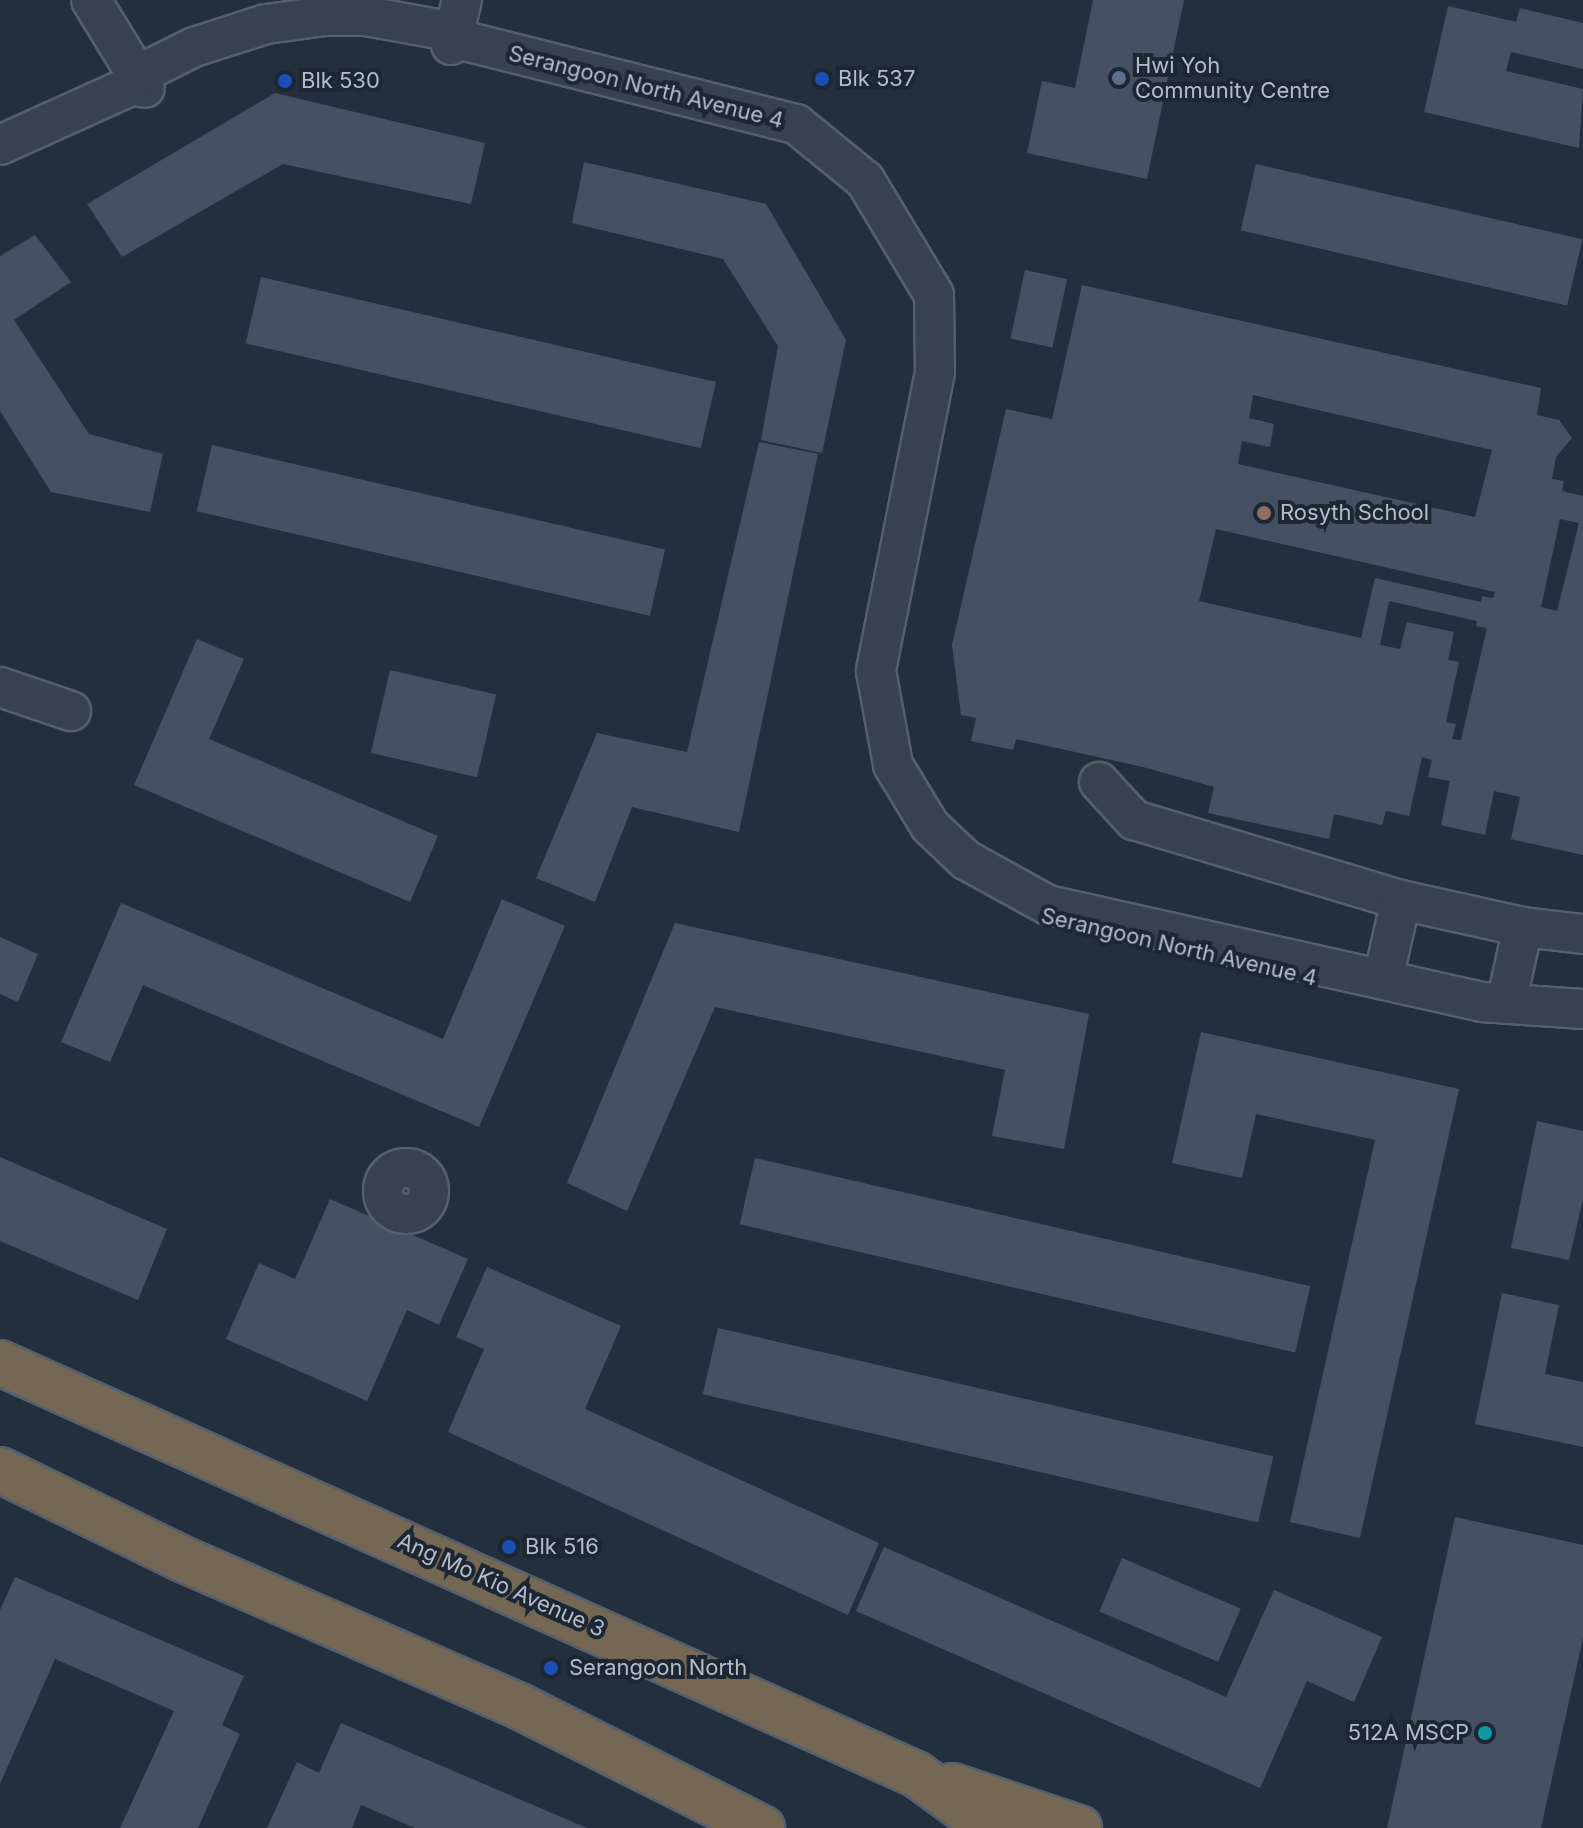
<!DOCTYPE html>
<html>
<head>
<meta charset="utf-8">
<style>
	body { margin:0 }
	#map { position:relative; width:1583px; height:1828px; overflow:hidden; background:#242f3e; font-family:Inter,sans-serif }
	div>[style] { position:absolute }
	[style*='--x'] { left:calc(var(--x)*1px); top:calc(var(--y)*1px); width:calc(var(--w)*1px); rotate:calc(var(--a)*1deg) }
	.building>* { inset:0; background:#455162; transform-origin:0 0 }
	.roads { filter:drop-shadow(2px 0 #565f6c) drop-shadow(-2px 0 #565f6c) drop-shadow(0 2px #565f6c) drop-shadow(0 -2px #565f6c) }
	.minor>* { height:38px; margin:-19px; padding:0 19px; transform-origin:19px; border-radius:19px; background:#38414e }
	.minor>.ring { margin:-19px; padding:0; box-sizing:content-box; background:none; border:38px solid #38414e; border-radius:50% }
	.highway>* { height:44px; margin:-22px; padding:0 22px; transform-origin:22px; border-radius:22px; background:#746855 }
	.dots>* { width:22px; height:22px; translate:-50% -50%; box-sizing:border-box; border:4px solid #1d2633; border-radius:50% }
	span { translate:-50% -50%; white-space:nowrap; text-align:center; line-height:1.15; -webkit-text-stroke:8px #1d2633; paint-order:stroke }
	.poi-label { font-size:22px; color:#b4bcc9 }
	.left { translate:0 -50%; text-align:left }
	.right { translate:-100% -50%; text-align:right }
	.street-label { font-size:22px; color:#b4bcc9 }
</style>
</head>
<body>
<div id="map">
	<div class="building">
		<div style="clip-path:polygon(1093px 0,1184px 0,1147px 179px,1027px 153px,1042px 81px,1075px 88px)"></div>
		<div style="clip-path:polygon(1448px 6px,1516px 22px,1520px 8px,1583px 23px,1583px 69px,1511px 52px,1506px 71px,1583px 89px,1579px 148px,1424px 112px)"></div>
		<div style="clip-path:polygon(275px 93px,485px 143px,471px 204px,283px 164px,122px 257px,87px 204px)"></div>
		<div style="clip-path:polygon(584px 162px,766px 204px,846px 340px,822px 453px,761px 440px,778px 346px,723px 259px,572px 223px)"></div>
		<div style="left:1256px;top:164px;width:335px;height:68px;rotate:13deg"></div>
		<div style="clip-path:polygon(35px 235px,71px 282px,14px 320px,89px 434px,163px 454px,150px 512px,51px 492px,0 411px,0 256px)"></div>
		<div style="left:1025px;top:270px;width:43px;height:70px;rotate:12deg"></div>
		<div style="left:261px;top:277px;width:467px;height:68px;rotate:13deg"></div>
		<div style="clip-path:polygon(evenodd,1082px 285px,1541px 388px,1537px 415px,1559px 420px,1572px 438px,1556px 457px,1552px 479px,1564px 481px,1562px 491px,1583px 496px,1583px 855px,1511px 839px,1520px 797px,1494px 791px,1485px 835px,1441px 825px,1450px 781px,1428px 777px,1432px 760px,1422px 757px,1409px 816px,1386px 811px,1382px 825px,1334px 814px,1329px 839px,1208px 813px,1214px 787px,1143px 767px,1016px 739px,1013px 750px,971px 741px,976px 718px,961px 715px,952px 645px,1006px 409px,1052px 419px,1082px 285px,1253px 395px,1492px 450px,1475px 517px,1238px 464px,1242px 441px,1270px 447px,1274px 424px,1249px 418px,1253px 395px,1082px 285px,1560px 519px,1579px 523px,1557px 611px,1541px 607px,1560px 519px,1082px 285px,1216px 529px,1495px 592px,1493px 598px,1482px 596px,1481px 602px,1375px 578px,1361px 638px,1199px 601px,1216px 529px,1082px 285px,1389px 601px,1477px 621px,1476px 626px,1487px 628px,1461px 740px,1452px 739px,1456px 724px,1446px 722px,1459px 662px,1448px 660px,1454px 632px,1407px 622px,1400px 649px,1380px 645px,1389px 601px)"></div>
		<div style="clip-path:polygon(759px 442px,818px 454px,739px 832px,632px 807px,595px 902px,536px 878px,597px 733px,687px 752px)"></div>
		<div style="left:212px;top:445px;width:465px;height:68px;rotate:13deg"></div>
		<div style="clip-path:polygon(197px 639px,244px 659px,209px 739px,438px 836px,410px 902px,134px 785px)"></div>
		<div style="left:390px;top:670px;width:109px;height:85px;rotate:13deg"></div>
		<div style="clip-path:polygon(502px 899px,565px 926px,479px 1127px,143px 985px,110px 1062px,61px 1042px,121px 903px,443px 1039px)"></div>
		<div style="clip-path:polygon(675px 923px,1089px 1014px,1064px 1149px,992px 1136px,1005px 1070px,715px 1007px,627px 1211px,567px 1183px)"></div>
		<div style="clip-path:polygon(0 937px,38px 954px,18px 1002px,0 994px)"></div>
		<div style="clip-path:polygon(1201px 1032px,1459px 1089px,1360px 1538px,1290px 1522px,1375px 1140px,1256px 1114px,1242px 1178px,1172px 1163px)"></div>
		<div style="clip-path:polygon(1537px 1121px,1583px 1131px,1583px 1199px,1569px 1260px,1511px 1248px)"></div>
		<div style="clip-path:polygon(0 1157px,167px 1229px,138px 1300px,0 1241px)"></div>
		<div style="left:755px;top:1158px;width:570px;height:68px;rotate:13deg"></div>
		<div style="clip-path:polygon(330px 1199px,468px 1259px,439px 1325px,407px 1310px,367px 1401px,226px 1339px,259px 1263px,295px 1279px)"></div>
		<div style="clip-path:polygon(487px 1267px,621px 1326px,585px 1409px,879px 1543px,848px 1615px,448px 1432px,484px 1349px,456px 1337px)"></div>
		<div style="clip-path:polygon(1502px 1293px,1559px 1305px,1545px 1374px,1583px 1382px,1583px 1447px,1475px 1424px)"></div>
		<div style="left:718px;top:1328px;width:570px;height:68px;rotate:13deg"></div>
		<div style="clip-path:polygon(1455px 1517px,1583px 1545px,1583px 1638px,1541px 1828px,1387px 1828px)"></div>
		<div style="clip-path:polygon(884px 1547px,1226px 1697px,1274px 1590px,1382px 1637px,1354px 1702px,1307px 1681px,1260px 1788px,856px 1611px)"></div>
		<div style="left:1122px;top:1558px;width:129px;height:58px;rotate:23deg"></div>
		<div style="clip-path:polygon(15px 1577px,244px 1676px,222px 1725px,240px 1734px,198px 1828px,120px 1828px,174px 1711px,55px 1659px,0 1784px,0 1610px)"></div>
		<div style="clip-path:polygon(341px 1723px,587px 1828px,415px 1828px,361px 1805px,352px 1828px,267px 1828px,297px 1762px,319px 1773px)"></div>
	</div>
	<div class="roads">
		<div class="minor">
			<div style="--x:91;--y:0;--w:103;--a:58.5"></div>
			<div style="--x:451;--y:45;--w:46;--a:-76.3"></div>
			<div style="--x:0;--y:145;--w:136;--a:-24.3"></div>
			<div style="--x:124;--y:89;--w:22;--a:-43"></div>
			<div style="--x:140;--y:74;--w:60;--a:-26.6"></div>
			<div style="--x:194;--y:47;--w:76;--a:-17.7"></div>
			<div style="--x:266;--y:24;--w:60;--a:-7.7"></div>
			<div style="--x:325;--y:16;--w:41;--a:0"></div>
			<div style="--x:366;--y:16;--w:89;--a:10.3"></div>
			<div style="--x:454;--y:32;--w:18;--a:34"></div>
			<div style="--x:469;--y:42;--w:337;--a:14.1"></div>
			<div style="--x:796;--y:124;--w:89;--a:39.1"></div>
			<div style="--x:865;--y:180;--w:134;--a:59"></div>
			<div style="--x:934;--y:295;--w:77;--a:89.3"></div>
			<div style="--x:935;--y:372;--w:305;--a:101.2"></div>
			<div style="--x:876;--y:671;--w:96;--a:79.7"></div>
			<div style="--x:893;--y:765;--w:71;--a:58.8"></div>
			<div style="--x:930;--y:826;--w:50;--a:43.4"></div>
			<div style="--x:966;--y:860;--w:94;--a:28.8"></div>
			<div style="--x:1048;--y:905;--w:445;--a:12.6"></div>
			<div style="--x:1482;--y:1002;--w:101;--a:4"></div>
			<div style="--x:0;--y:687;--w:75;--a:18.7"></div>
			<div style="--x:1099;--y:782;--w:52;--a:47.4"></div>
			<div style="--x:1134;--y:820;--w:279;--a:16.7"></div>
			<div style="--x:1383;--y:979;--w:81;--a:-77.2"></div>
			<div style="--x:1401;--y:900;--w:125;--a:12.5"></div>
			<div style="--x:1523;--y:927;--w:60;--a:6.7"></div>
			<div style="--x:1506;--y:1004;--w:79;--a:-77.6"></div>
			<div class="ring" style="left:383px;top:1168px;width:8px;height:8px"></div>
		</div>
		<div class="highway">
			<div style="--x:0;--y:1363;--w:1004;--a:24.17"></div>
			<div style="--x:916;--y:1774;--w:92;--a:36.1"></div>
			<div style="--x:0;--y:1470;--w:198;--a:26"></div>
			<div style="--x:178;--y:1557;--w:374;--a:23.6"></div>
			<div style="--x:521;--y:1707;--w:270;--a:26.7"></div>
			<div style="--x:952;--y:1786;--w:134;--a:18.3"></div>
		</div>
	</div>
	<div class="dots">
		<div style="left:1119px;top:78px;background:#5c6f8a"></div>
		<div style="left:822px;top:79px;background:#1a4fb4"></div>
		<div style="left:285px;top:81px;background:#1a4fb4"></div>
		<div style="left:1264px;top:513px;background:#8d6e63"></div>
		<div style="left:509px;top:1547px;background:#1a4fb4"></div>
		<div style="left:551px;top:1668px;background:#1a4fb4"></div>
		<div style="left:1485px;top:1733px;background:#0f9aa8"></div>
	</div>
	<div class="poi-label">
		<span class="left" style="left:1135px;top:78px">Hwi Yoh<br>Community Centre</span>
		<span class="left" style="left:838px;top:79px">Blk 537</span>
		<span class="left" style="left:301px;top:81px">Blk 530</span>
		<span class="left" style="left:1280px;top:513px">Rosyth School</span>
		<span class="left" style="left:525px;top:1547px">Blk 516</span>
		<span class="left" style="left:569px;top:1668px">Serangoon North</span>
		<span class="right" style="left:1469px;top:1733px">512A MSCP</span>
	</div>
	<div class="street-label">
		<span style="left:646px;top:87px;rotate:14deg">Serangoon North Avenue 4</span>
		<span style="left:1179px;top:947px;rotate:13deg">Serangoon North Avenue 4</span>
		<span style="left:501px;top:1585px;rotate:24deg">Ang Mo Kio Avenue 3</span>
	</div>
</div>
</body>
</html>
